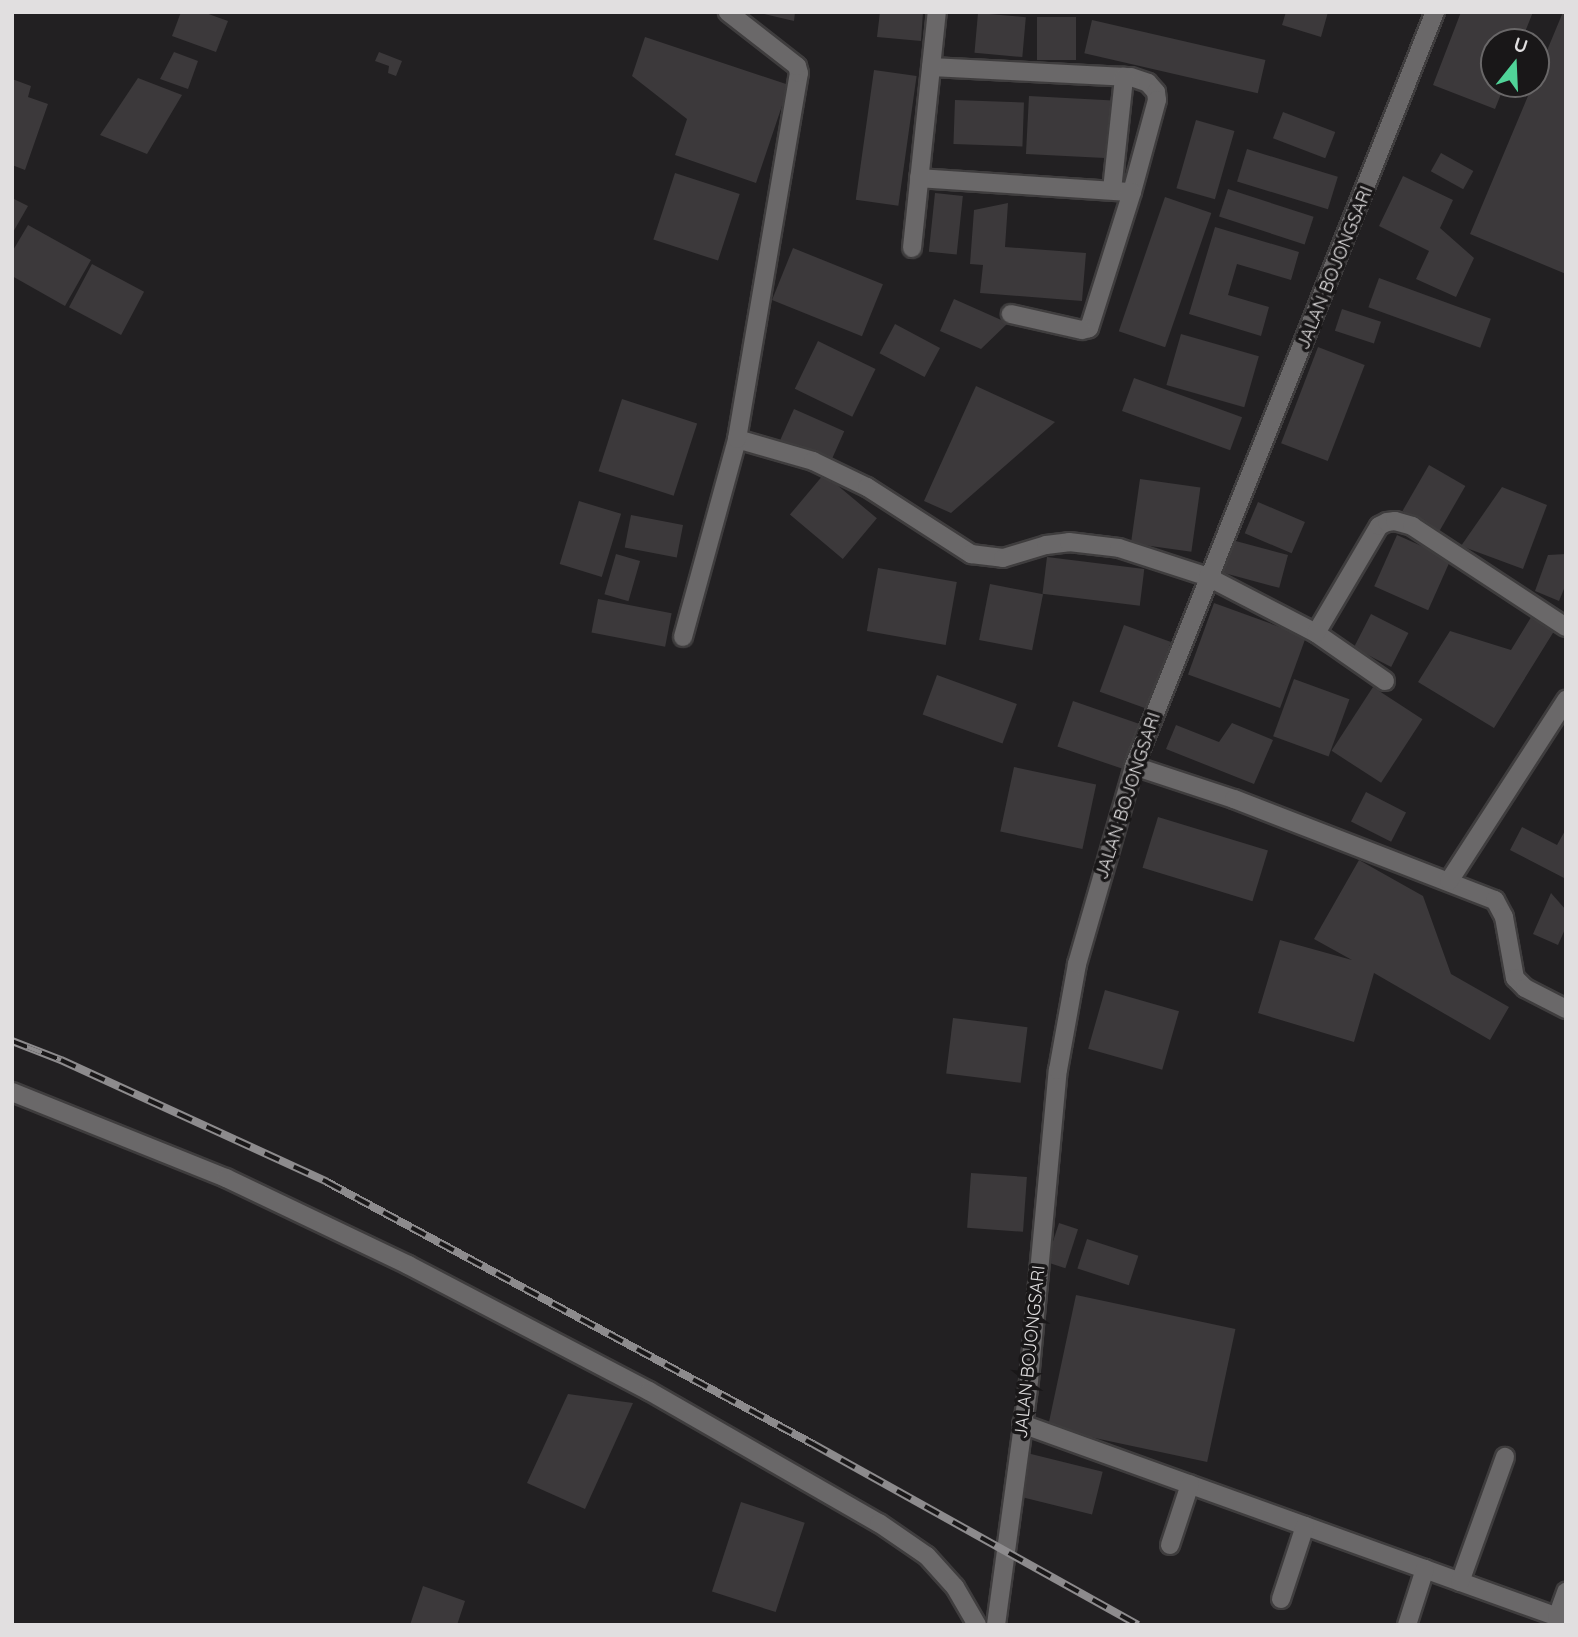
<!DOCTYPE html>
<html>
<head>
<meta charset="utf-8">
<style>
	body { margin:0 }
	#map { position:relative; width:1578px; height:1637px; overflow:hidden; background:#222022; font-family:Quicksand,sans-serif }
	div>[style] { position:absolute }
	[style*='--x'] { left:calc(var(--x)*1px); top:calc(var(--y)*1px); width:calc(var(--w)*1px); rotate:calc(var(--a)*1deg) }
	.building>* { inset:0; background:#3c393b; transform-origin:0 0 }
	.roads { filter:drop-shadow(2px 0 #3f3d3e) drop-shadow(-2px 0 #3f3d3e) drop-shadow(0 2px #3f3d3e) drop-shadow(0 -2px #3f3d3e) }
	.minor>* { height:18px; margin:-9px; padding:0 9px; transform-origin:9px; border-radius:9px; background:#6a6869 }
	.rail>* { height:8px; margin-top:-4px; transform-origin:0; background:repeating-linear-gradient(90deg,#191718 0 16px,#8d8b8d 0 32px); box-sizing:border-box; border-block:2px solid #8d8b8d }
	span { translate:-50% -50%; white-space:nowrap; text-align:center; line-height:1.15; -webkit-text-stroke:7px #191718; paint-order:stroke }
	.street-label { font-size:18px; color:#e1dfe0 }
	.frame { position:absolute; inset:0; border:14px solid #e1dfe0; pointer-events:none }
	.north { position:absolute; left:1480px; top:28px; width:70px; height:70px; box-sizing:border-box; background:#191718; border:2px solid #696768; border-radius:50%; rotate:18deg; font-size:19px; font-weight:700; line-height:28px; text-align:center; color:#e1dfe0 }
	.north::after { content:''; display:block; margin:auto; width:24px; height:32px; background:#50d398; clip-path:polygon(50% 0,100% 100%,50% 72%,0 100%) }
</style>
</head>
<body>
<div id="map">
	<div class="building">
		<div style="clip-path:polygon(181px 12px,203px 12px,228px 21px,216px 52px,172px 36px)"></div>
		<div style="clip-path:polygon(755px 12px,795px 12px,794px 21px)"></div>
		<div style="clip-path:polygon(880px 12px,923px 12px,921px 41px,877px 37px)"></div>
		<div style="clip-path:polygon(1286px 12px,1328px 12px,1321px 37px,1282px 25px)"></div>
		<div style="clip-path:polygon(1461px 12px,1533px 12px,1521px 42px,1494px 42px,1494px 84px,1505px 84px,1495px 109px,1433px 85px)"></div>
		<div style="clip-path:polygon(1563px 12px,1566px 12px,1566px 274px,1470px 234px,1533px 84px,1536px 84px,1536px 77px)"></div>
		<div style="left:978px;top:13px;width:48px;height:40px;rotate:5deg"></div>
		<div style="left:1076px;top:17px;width:43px;height:39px;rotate:90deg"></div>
		<div style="left:1092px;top:20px;width:178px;height:34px;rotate:13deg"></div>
		<div style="clip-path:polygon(645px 37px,789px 85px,756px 183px,675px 155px,687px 119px,632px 76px)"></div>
		<div style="clip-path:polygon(174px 52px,198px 61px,188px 89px,160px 79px)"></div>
		<div style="clip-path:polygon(379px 52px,402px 61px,396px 76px,388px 73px,389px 66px,375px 61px)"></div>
		<div style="left:874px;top:70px;width:43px;height:131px;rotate:8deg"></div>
		<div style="clip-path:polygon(138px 78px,182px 95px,147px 154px,100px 135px)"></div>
		<div style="clip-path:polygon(12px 79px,31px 86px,28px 97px,48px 104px,25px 170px,12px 165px)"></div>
		<div style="left:1029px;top:96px;width:84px;height:58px;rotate:3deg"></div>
		<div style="left:955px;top:100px;width:69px;height:44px;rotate:2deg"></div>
		<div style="left:1283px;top:112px;width:56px;height:28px;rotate:21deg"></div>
		<div style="left:1196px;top:120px;width:40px;height:71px;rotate:16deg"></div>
		<div style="left:1247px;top:149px;width:95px;height:34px;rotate:17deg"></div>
		<div style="left:1441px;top:153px;width:37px;height:21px;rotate:29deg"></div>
		<div style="left:675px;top:173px;width:68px;height:70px;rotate:18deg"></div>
		<div style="clip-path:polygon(1403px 176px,1453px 200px,1440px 228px,1474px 258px,1456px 297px,1416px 279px,1429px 251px,1379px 226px)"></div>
		<div style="left:1228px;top:189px;width:90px;height:29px;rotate:18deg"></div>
		<div style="left:935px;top:193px;width:28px;height:59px;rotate:6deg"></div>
		<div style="left:1165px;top:197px;width:49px;height:142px;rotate:19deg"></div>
		<div style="clip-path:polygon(12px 198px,28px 206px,12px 234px)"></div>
		<div style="clip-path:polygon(1008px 203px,1005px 247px,1086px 253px,1082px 301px,980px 293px,983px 265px,970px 264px,974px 210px)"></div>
		<div style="clip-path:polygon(28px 225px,91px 260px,65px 306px,12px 276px,12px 252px)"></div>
		<div style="clip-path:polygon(1215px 227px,1299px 252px,1291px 280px,1237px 264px,1228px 295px,1269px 307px,1261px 336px,1189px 314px)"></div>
		<div style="left:793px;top:248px;width:97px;height:56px;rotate:22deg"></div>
		<div style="left:92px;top:264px;width:59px;height:49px;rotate:28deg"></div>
		<div style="left:1379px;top:278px;width:119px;height:31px;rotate:20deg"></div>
		<div style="clip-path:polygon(954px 299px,1008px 323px,981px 349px,940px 331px)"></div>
		<div style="left:1342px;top:309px;width:41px;height:23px;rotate:18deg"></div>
		<div style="left:895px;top:324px;width:51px;height:33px;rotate:28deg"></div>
		<div style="left:1181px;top:334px;width:81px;height:53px;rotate:16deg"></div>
		<div style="left:818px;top:341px;width:64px;height:53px;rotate:26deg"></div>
		<div style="left:1318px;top:347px;width:50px;height:103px;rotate:21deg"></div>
		<div style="left:1134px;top:378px;width:115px;height:35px;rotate:20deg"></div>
		<div style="clip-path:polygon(976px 386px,1055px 422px,951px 513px,924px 501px)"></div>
		<div style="left:622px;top:399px;width:79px;height:76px;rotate:18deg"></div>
		<div style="left:794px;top:409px;width:55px;height:36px;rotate:24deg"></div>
		<div style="left:1429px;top:465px;width:42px;height:53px;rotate:30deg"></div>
		<div style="left:824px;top:474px;width:69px;height:53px;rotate:40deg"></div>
		<div style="left:1140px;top:479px;width:61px;height:65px;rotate:8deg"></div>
		<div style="clip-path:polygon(1502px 487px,1547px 505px,1523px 569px,1461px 546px)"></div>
		<div style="left:579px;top:501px;width:44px;height:66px;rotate:17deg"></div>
		<div style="left:1258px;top:502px;width:51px;height:34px;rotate:23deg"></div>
		<div style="left:631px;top:515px;width:53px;height:33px;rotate:11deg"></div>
		<div style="left:1397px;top:535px;width:59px;height:56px;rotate:24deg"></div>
		<div style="left:1232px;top:540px;width:58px;height:34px;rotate:15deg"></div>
		<div style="left:616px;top:554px;width:25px;height:42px;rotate:16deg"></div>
		<div style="clip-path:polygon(1566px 554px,1566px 584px,1559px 601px,1535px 591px,1548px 555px)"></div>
		<div style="left:1047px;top:557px;width:98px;height:37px;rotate:7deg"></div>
		<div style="left:878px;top:568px;width:80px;height:64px;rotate:10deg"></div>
		<div style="left:990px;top:584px;width:54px;height:57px;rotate:11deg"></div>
		<div style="left:598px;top:599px;width:75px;height:34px;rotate:11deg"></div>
		<div style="left:1214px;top:603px;width:98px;height:76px;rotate:20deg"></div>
		<div style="left:1371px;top:614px;width:42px;height:38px;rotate:27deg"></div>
		<div style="clip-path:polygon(1533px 614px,1556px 628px,1494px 728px,1418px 682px,1450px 631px,1511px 650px)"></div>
		<div style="left:1124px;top:625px;width:50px;height:71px;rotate:20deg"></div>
		<div style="left:937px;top:675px;width:85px;height:42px;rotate:20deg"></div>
		<div style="left:1294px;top:679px;width:59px;height:61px;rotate:20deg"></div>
		<div style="left:1373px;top:687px;width:59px;height:76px;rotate:33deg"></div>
		<div style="left:1073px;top:701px;width:72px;height:48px;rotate:19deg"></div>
		<div style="clip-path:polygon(1232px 723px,1273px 740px,1254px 784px,1166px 749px,1176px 725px,1219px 742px)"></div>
		<div style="left:1014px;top:767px;width:84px;height:66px;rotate:12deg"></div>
		<div style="left:1366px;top:792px;width:45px;height:33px;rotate:27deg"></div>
		<div style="left:1158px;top:817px;width:115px;height:53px;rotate:17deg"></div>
		<div style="clip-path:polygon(1522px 827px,1557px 845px,1566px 829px,1566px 879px,1510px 850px)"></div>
		<div style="clip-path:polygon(1359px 860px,1423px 896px,1451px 974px,1509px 1007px,1490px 1040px,1374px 973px,1354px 1042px,1258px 1013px,1280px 940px,1352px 960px,1314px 939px)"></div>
		<div style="clip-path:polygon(1551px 893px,1566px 910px,1566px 927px,1558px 945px,1533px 934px)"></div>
		<div style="left:1105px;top:990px;width:77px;height:61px;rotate:16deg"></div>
		<div style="left:953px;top:1018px;width:75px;height:56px;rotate:7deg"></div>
		<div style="left:971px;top:1173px;width:56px;height:55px;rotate:4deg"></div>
		<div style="left:1059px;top:1223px;width:20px;height:41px;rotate:18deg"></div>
		<div style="left:1087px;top:1239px;width:54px;height:31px;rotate:18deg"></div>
		<div style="left:1076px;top:1295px;width:163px;height:136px;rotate:12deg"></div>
		<div style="clip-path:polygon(568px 1394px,633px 1403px,585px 1509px,527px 1483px)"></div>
		<div style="left:1027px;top:1453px;width:78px;height:44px;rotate:14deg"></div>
		<div style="left:741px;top:1502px;width:67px;height:94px;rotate:18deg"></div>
		<div style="clip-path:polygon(423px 1586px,465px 1601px,457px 1625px,410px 1625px)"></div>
	</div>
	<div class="roads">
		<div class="minor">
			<div style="--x:931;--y:67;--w:200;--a:2.9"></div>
			<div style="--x:1131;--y:77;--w:18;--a:19"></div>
			<div style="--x:1148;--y:83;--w:12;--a:48"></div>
			<div style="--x:1156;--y:92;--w:8;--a:83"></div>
			<div style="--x:1157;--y:100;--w:95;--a:105.2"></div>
			<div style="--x:1132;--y:192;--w:143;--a:107.5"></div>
			<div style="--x:1089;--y:328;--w:7;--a:164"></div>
			<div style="--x:1082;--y:330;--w:73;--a:-167.3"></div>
			<div style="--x:919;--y:178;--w:213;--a:3.8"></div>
			<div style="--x:1112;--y:190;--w:114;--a:-83.9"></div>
			<div style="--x:912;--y:248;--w:237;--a:-84"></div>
			<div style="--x:737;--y:439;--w:79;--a:16.1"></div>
			<div style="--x:813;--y:461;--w:60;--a:25.7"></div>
			<div style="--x:867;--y:487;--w:124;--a:32.8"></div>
			<div style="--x:971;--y:554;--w:32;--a:7"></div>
			<div style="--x:1003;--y:558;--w:45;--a:-16.8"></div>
			<div style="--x:1046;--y:545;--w:23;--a:-7"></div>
			<div style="--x:1069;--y:542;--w:50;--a:6.8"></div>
			<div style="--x:1119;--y:548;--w:94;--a:18"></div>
			<div style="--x:1208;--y:577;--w:122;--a:27.4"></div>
			<div style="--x:683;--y:637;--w:205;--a:-74.7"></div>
			<div style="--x:737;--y:439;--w:371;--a:-80.4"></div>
			<div style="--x:799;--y:73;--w:7;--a:-106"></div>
			<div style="--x:797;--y:66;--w:88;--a:-142"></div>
			<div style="--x:1385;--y:681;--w:84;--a:-145.2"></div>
			<div style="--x:1316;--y:633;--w:124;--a:-59.5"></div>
			<div style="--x:1379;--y:526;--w:9;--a:-27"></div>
			<div style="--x:1387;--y:522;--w:8;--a:-7"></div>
			<div style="--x:1395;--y:521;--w:18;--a:16"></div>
			<div style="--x:1412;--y:526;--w:184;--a:33.3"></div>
			<div style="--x:1134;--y:766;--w:105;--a:18.3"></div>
			<div style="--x:1234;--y:799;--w:280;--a:21.2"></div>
			<div style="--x:1495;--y:900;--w:19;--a:62"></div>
			<div style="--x:1504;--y:917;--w:62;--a:79.8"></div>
			<div style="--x:1515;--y:978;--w:14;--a:45"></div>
			<div style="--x:1525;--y:988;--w:46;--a:27.1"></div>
			<div style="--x:1449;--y:881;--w:216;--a:-57.1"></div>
			<div style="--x:12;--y:1092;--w:231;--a:21.9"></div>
			<div style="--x:226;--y:1178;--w:202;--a:25.5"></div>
			<div style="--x:408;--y:1265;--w:272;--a:27.6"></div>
			<div style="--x:649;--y:1391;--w:265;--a:29.9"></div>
			<div style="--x:879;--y:1523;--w:58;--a:34.5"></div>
			<div style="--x:927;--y:1556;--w:42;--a:47.9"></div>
			<div style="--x:955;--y:1587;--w:44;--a:59.9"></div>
			<div style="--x:1022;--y:1424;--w:578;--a:19.81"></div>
			<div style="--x:1170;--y:1545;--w:64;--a:-71.8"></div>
			<div style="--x:1460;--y:1582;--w:133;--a:-70.2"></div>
			<div style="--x:1281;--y:1599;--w:77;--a:-71.8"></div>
			<div style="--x:1557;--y:1617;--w:27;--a:-70"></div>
			<div style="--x:996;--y:1625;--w:247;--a:-82.3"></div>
			<div style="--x:1029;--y:1380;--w:311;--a:-84.7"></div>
			<div style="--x:1058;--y:1070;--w:108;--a:-79.8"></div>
			<div style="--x:1077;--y:964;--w:206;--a:-73.9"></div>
			<div style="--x:1134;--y:766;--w:812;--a:-68.24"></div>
			<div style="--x:1407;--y:1625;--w:59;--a:-72.2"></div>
		</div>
	</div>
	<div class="rail">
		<div style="--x:12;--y:1041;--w:53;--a:21.2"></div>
		<div style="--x:61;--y:1060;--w:293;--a:24.6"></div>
		<div style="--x:327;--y:1182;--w:552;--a:28.33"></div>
		<div style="--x:813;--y:1444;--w:372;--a:29.1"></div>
	</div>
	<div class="street-label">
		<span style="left:1335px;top:268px;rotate:-68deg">JALAN BOJONGSARI</span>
		<span style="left:1128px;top:796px;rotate:-72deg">JALAN BOJONGSARI</span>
		<span style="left:1030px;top:1352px;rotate:-84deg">JALAN BOJONGSARI</span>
	</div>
	<div class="frame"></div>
	<div class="north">U</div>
</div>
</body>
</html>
